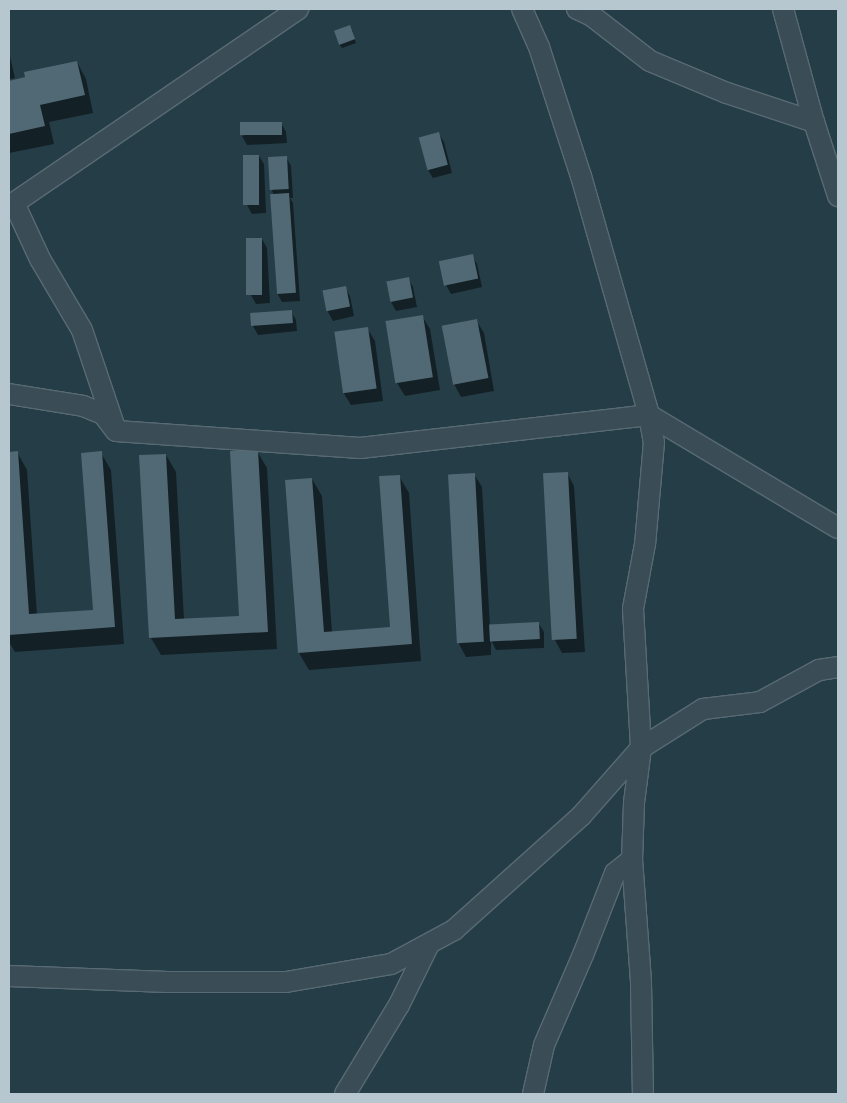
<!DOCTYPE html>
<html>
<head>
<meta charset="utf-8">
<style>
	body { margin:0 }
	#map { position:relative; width:847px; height:1103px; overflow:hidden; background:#253d47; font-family:"Exo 2",sans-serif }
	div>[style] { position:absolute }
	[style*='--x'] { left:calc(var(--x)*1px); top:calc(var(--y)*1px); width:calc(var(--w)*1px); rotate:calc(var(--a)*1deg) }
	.shadow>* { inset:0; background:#0007 }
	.building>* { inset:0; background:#506974; transform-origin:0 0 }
	.roads { filter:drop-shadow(1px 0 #586a73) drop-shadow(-1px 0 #586a73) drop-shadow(0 1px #586a73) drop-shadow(0 -1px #586a73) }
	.minor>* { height:20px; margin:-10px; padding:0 10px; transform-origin:10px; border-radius:10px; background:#3a4d56 }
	span { translate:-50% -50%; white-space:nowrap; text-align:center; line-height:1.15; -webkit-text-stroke:5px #1e323b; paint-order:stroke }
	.frame { position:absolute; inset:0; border:10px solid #b7c7cf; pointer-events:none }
</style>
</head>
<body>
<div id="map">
	<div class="shadow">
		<div style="clip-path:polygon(352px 30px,356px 43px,342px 48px,339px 44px)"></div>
		<div style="clip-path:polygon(9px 52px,15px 78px,10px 79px,10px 82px,77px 62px,86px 79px,93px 113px,49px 122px,54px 144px,9px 153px)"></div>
		<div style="clip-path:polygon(281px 123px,286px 132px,287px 143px,247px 145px,242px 136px)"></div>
		<div style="clip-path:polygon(439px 134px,444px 142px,452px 173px,433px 178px,428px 170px,420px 139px)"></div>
		<div style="clip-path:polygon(259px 156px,264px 164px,266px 213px,252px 214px,247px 205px)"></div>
		<div style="clip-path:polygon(286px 157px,291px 166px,293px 198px,290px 198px,293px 203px,300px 301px,282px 302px,277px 293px,275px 196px,272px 191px)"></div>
		<div style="clip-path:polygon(262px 239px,267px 248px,270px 303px,256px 304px,251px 295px)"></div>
		<div style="clip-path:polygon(472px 256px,477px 264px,482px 287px,451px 294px,446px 285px)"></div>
		<div style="clip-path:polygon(408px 278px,413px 287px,417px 307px,396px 311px,391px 302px)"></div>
		<div style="clip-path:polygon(345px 288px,350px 296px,354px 316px,333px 321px,328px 312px,324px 292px)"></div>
		<div style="clip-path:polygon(291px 311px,296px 320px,297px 331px,258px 335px,253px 326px)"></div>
		<div style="clip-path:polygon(422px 316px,430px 329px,440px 390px,405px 396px,397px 383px)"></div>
		<div style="clip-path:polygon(476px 320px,484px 333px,494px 391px,461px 397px,454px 384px)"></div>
		<div style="clip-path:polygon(367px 328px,375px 341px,383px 401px,351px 405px,343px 392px,335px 333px)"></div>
		<div style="clip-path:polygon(257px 451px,267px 468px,277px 649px,161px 655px,151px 638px,141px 456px,166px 455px,176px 472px,184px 620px,241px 617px)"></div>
		<div style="clip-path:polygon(17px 452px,27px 470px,37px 615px,94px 611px,101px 453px,111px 470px,124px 644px,15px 652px,9px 642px,9px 453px)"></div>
		<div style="clip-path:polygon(567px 473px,574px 486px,585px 652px,562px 653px,555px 640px)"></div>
		<div style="clip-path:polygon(474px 474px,482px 487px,490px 626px,539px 624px,544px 632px,544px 648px,496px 650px,491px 640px,491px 655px,466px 657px,459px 644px)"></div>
		<div style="clip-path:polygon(399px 476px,409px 493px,421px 661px,309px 670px,299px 653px,312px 479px,322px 496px,332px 632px,391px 628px)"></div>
	</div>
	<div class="building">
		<div style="left:350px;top:25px;width:15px;height:17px;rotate:70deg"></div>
		<div style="clip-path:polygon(77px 61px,85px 95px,40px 105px,45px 126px,9px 134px,9px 81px,25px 77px,24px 72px)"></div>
		<div style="left:282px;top:122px;width:13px;height:42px;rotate:90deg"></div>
		<div style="left:439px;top:132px;width:34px;height:21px;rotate:75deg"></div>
		<div style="left:243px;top:155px;width:16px;height:50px"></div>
		<div style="left:287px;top:156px;width:33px;height:19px;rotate:87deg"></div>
		<div style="left:289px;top:193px;width:100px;height:19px;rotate:86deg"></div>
		<div style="left:246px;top:238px;width:16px;height:57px"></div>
		<div style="left:473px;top:254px;width:25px;height:35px;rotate:78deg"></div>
		<div style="left:409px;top:277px;width:21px;height:23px;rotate:79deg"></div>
		<div style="left:346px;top:286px;width:21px;height:24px;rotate:79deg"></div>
		<div style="left:292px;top:310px;width:13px;height:42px;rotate:86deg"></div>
		<div style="left:423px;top:315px;width:63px;height:38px;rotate:81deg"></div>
		<div style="left:477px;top:319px;width:60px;height:36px;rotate:79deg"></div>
		<div style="left:368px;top:327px;width:62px;height:34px;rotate:82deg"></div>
		<div style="clip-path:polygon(258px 450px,268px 632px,149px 638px,139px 455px,166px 454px,175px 619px,239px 616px,230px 451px)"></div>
		<div style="clip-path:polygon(18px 451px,29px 614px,93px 610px,81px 453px,102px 451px,115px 627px,9px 635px,9px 452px)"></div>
		<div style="left:568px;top:472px;width:167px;height:25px;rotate:87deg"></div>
		<div style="left:475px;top:473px;width:169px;height:27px;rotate:87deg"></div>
		<div style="clip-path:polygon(400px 475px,412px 644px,298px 653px,285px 480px,312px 478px,324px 632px,390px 627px,379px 476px)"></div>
		<div style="left:539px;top:622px;width:17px;height:50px;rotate:87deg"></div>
	</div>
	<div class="roads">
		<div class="minor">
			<div style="--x:522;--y:9;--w:42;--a:65.9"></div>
			<div style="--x:539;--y:47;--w:136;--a:72"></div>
			<div style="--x:581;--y:176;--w:248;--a:74.1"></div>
			<div style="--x:649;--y:415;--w:27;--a:80"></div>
			<div style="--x:654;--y:442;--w:102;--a:95"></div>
			<div style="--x:645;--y:544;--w:66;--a:100.5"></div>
			<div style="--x:633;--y:609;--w:139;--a:86.7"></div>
			<div style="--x:641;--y:748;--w:55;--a:97.3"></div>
			<div style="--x:634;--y:803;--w:56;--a:92"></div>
			<div style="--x:632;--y:859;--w:124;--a:85.8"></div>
			<div style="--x:641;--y:983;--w:111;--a:89"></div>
			<div style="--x:577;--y:9;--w:17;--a:25"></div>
			<div style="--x:592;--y:16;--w:73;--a:37.8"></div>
			<div style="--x:650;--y:61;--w:83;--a:22.6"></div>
			<div style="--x:727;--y:93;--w:92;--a:18.4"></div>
			<div style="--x:783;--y:9;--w:117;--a:74.7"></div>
			<div style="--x:814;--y:122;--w:78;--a:72"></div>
			<div style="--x:14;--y:203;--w:62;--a:65.1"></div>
			<div style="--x:40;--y:259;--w:82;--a:59.4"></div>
			<div style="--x:82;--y:330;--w:100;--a:71.4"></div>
			<div style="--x:9;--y:204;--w:5;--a:-11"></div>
			<div style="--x:14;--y:203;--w:344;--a:-34.3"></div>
			<div style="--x:9;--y:394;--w:75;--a:9.2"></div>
			<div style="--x:83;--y:406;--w:22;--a:22"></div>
			<div style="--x:103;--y:414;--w:21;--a:53"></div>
			<div style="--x:116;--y:431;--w:245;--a:4"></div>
			<div style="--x:360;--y:448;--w:291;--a:-6.5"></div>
			<div style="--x:649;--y:415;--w:220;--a:30.9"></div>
			<div style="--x:9;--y:976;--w:159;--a:2.2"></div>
			<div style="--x:168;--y:982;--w:118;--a:0"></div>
			<div style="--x:286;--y:982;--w:107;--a:-9.7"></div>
			<div style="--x:391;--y:964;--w:72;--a:-28.4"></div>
			<div style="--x:454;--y:930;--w:171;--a:-41.9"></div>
			<div style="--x:581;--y:816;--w:91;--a:-48.6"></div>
			<div style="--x:641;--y:748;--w:73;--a:-32.2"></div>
			<div style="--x:703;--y:709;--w:57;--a:-7"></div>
			<div style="--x:760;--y:702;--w:67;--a:-28.5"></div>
			<div style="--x:819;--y:670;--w:19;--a:-9"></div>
			<div style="--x:345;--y:1094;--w:104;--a:-58.8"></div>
			<div style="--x:399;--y:1005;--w:68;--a:-63.8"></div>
			<div style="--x:533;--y:1094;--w:50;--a:-77.3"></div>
			<div style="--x:544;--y:1045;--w:98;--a:-66.6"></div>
			<div style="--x:583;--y:955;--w:88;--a:-68.7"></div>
			<div style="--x:615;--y:873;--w:22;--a:-39"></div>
		</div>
	</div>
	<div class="frame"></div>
</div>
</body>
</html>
